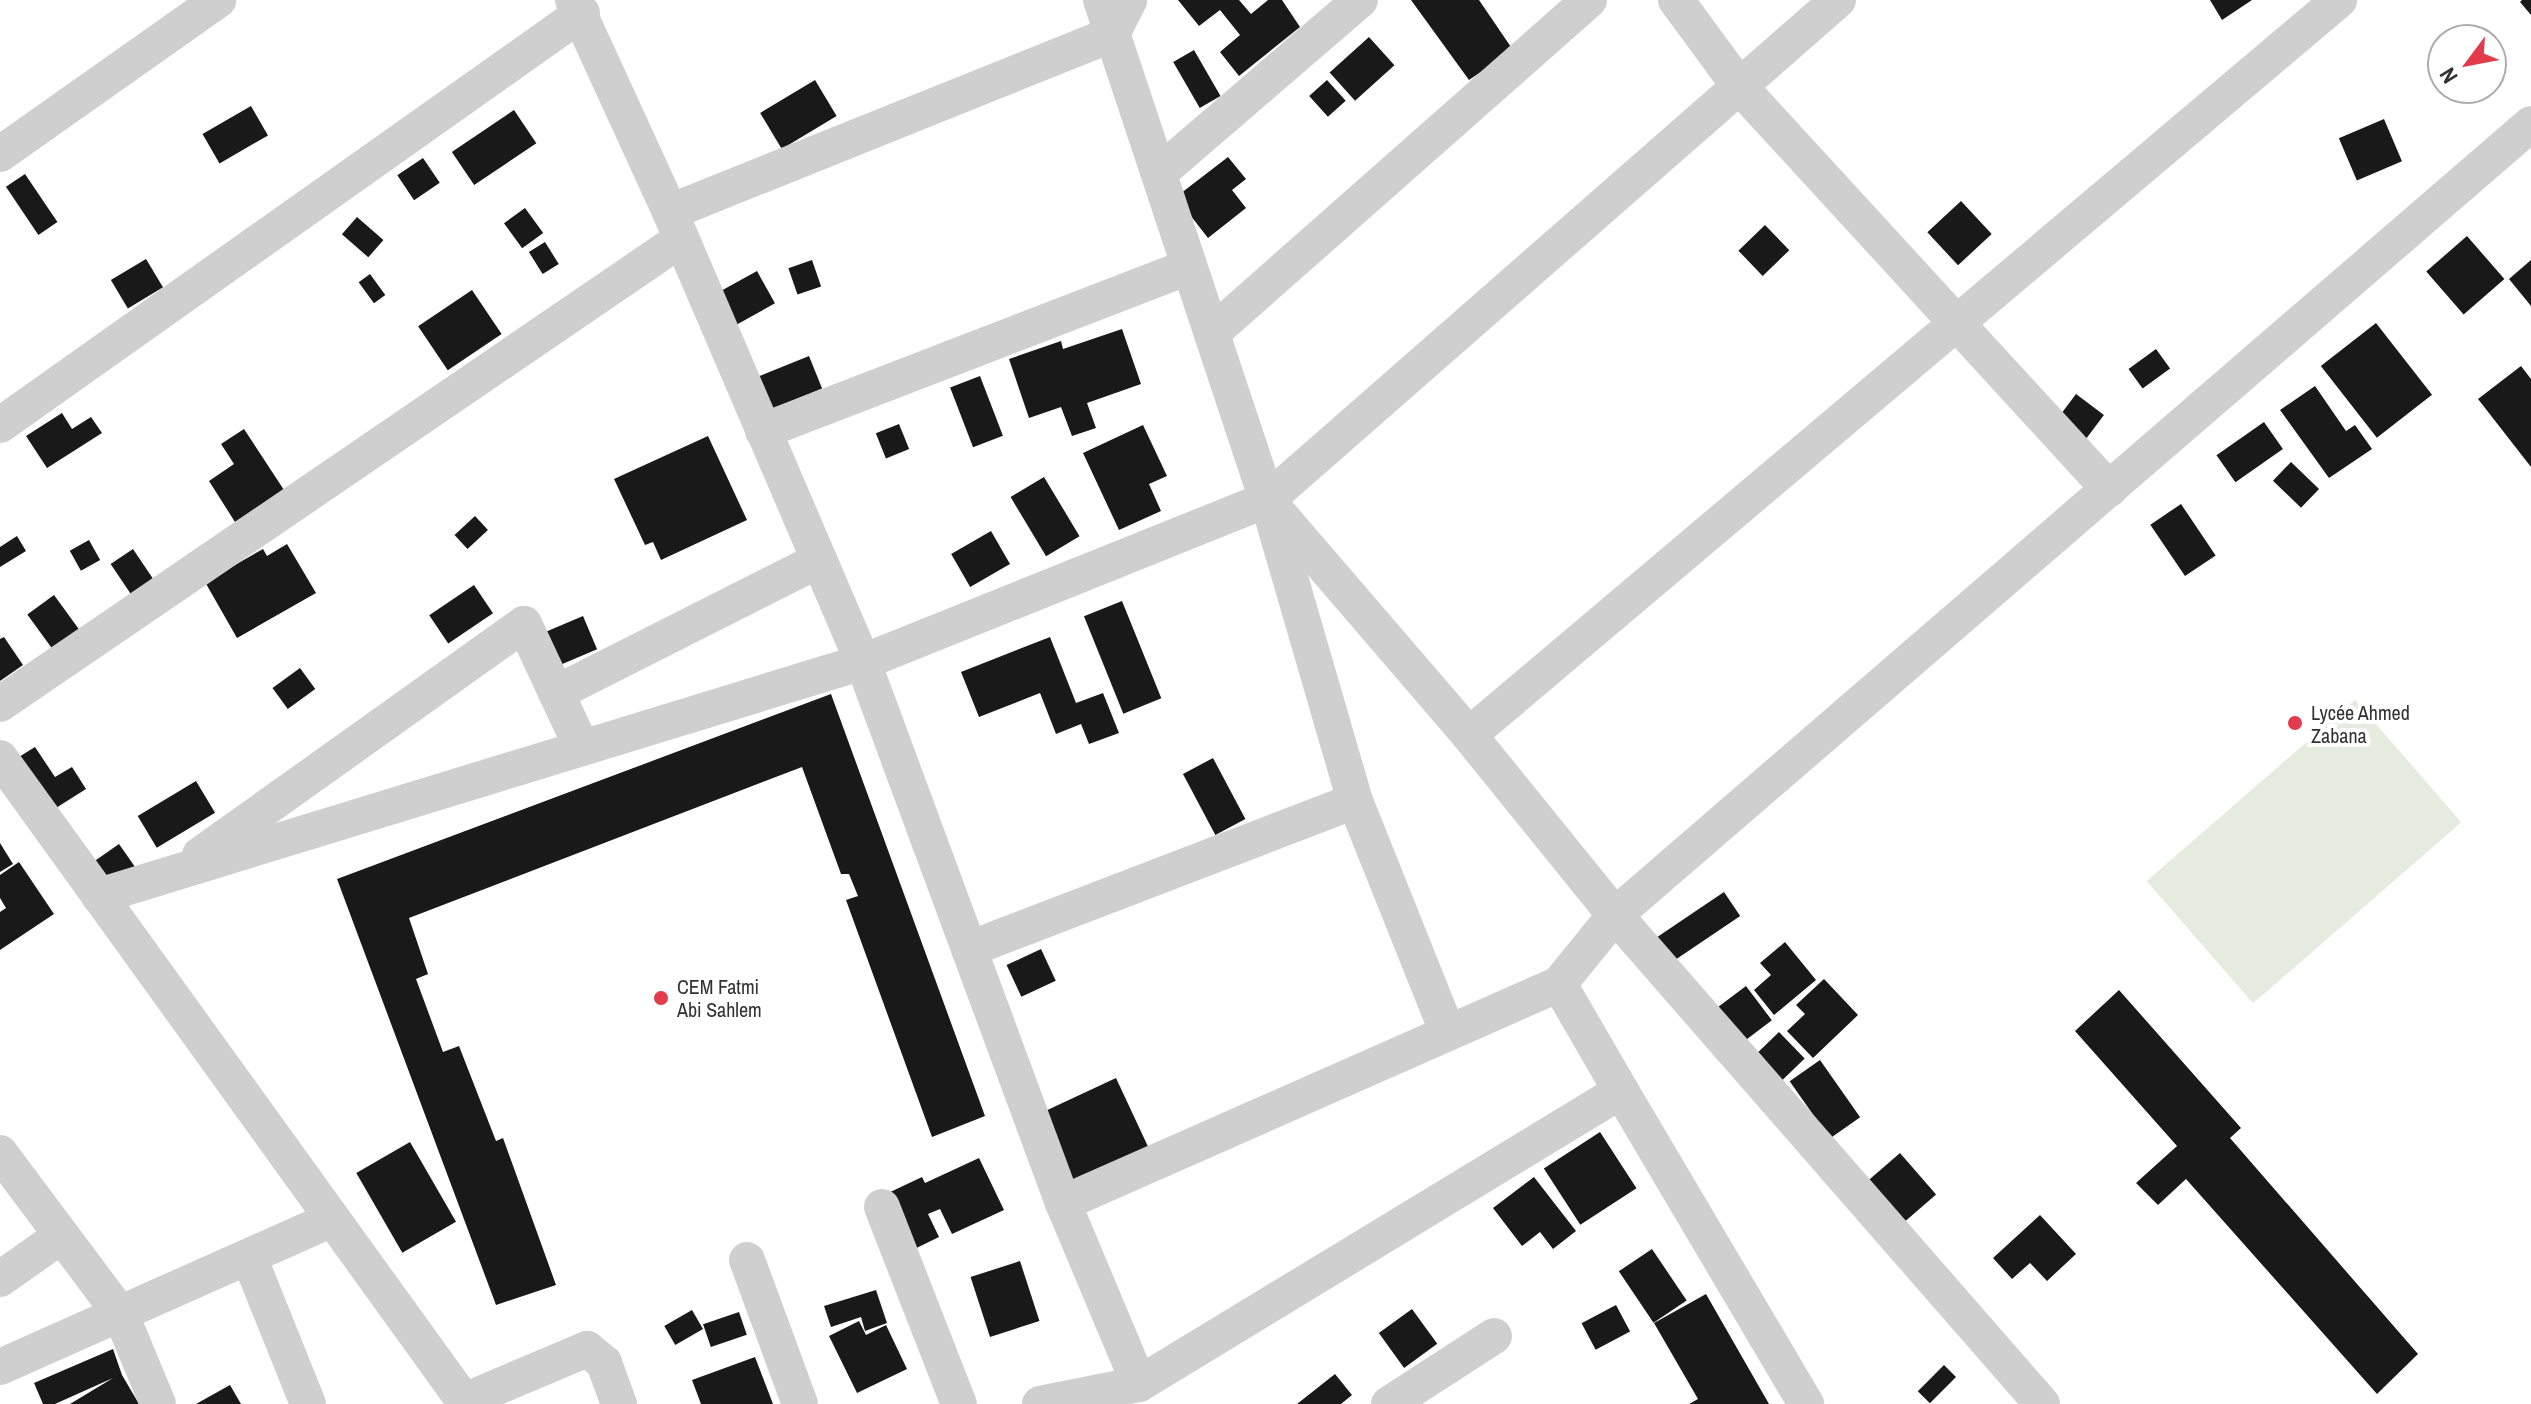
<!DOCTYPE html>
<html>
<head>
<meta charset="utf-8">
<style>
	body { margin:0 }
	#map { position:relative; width:2531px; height:1404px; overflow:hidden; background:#fff; font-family:"Archivo Narrow",sans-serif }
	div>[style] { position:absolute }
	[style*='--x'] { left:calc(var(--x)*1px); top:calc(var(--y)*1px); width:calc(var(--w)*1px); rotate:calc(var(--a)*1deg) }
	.green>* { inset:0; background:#e5ebde; transform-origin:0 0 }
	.building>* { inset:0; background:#191919; transform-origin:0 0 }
	.street>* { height:36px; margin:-18px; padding:0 18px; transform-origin:18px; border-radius:18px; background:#cfcfcf }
	.dots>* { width:22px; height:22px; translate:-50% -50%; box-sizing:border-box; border:4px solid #fff; border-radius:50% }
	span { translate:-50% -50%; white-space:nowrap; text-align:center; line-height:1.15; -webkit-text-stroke:8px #fff; paint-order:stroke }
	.poi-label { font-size:20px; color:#323232 }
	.left { translate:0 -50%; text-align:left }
	.north { position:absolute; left:2427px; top:24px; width:80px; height:80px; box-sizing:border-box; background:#fff; border:2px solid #adadad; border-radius:50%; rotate:238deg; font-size:22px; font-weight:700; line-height:32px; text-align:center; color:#323232 }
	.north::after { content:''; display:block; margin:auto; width:28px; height:36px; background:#e23b4b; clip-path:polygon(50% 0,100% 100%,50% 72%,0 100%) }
</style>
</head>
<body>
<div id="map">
	<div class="green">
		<div style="left:2355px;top:700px;width:162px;height:276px;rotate:49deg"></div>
	</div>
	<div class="building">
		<div style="clip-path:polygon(1178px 0,1239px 0,1251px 14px,1268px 0,1282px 0,1300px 27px,1239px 76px,1220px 52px,1240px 35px,1220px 10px,1199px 26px)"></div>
		<div style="clip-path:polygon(1411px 0,1479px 0,1513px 50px,1469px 80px)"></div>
		<div style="clip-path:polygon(2210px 0,2252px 0,2222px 20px)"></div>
		<div style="clip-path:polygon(2522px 0,2531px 0,2531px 15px,2520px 2px)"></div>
		<div style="left:1369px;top:37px;width:38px;height:53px;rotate:48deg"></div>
		<div style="left:1194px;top:50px;width:53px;height:24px;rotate:60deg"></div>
		<div style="left:815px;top:80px;width:42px;height:64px;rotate:59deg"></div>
		<div style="left:1327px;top:80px;width:28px;height:24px;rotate:48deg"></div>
		<div style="left:251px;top:106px;width:34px;height:56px;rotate:60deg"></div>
		<div style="left:514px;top:110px;width:40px;height:75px;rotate:56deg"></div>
		<div style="left:2384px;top:119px;width:46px;height:49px;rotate:67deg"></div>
		<div style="clip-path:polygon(1228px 157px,1246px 179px,1232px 190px,1246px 208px,1208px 238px,1176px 197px)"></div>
		<div style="left:423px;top:158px;width:30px;height:31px;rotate:56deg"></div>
		<div style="left:25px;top:174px;width:58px;height:23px;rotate:56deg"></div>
		<div style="left:1961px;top:201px;width:45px;height:46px;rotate:47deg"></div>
		<div style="left:525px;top:208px;width:31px;height:26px;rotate:54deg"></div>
		<div style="left:357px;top:217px;width:35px;height:23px;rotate:41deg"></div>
		<div style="left:1765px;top:225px;width:35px;height:37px;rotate:46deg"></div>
		<div style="left:2467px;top:236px;width:57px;height:54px;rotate:49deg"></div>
		<div style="left:545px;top:242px;width:26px;height:19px;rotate:58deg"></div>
		<div style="left:146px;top:259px;width:33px;height:41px;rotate:59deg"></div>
		<div style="left:812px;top:260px;width:28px;height:25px;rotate:71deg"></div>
		<div style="clip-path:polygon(2531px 260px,2531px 306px,2509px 279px)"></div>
		<div style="left:757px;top:271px;width:37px;height:60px;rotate:61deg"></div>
		<div style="left:370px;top:274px;width:26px;height:14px;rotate:54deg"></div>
		<div style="left:472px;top:290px;width:53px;height:65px;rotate:56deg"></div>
		<div style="left:2376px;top:323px;width:91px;height:70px;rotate:52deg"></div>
		<div style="clip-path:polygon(1122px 329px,1141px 384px,1087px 403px,1096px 428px,1072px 436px,1061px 407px,1029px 418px,1009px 359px,1061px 341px,1063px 349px)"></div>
		<div style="left:2156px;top:349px;width:24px;height:34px;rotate:54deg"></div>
		<div style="left:809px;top:356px;width:35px;height:69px;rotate:68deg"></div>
		<div style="clip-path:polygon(2521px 366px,2531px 379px,2531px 467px,2478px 399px)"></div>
		<div style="left:980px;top:376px;width:64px;height:32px;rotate:69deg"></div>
		<div style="clip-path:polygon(2315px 386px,2346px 431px,2355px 425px,2372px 449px,2329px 478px,2280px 410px)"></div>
		<div style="left:2076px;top:394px;width:35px;height:34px;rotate:37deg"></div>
		<div style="clip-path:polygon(62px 413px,72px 429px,91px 417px,102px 433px,47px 468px,26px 436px)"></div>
		<div style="left:2264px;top:422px;width:33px;height:58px;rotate:55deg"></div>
		<div style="left:899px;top:424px;width:27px;height:25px;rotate:68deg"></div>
		<div style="clip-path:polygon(1143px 425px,1167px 476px,1149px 484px,1161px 511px,1119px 530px,1083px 453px)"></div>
		<div style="clip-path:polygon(244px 429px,284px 490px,235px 522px,209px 481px,234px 464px,221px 444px)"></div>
		<div style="clip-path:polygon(708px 436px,747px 520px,661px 560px,653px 542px,645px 545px,614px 479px)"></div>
		<div style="left:2291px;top:462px;width:39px;height:26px;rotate:44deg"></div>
		<div style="left:1044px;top:477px;width:69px;height:39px;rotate:59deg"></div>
		<div style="left:2181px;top:504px;width:62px;height:37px;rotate:56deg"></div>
		<div style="left:475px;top:516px;width:19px;height:28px;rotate:47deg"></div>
		<div style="left:991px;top:531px;width:38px;height:46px;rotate:60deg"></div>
		<div style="clip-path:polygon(17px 536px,26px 551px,0 567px,0 547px)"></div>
		<div style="left:89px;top:540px;width:23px;height:22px;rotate:61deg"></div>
		<div style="clip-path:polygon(287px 544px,316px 593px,237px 638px,205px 582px,263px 549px,267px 556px)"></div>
		<div style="left:133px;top:549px;width:37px;height:27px;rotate:56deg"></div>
		<div style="left:474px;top:585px;width:34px;height:54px;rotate:56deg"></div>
		<div style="left:54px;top:595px;width:44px;height:33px;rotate:54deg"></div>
		<div style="left:1122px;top:601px;width:105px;height:41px;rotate:68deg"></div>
		<div style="left:583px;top:616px;width:36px;height:55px;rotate:67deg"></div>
		<div style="clip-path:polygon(4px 637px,23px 665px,0 681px,0 639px)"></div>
		<div style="clip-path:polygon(1050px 637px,1076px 703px,1103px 693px,1119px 733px,1089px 744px,1081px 724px,1056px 734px,1040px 693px,979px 717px,961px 672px)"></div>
		<div style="left:300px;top:668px;width:26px;height:34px;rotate:54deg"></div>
		<div style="clip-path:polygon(831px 694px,985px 1116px,932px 1137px,846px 900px,858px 896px,849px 874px,841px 874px,802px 767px,409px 918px,428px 974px,416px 979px,443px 1052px,459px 1046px,496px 1141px,503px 1138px,556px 1285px,496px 1305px,337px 879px)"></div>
		<div style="clip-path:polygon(35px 747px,55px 777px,72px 767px,86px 789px,48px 813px,14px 760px)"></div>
		<div style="left:1213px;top:758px;width:69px;height:34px;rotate:62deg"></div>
		<div style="left:196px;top:781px;width:37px;height:68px;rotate:59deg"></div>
		<div style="clip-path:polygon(0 843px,13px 864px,0 872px)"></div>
		<div style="left:119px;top:844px;width:29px;height:42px;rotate:55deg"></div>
		<div style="clip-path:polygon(19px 862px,54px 914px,0 950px,0 912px,6px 908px,0 898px,0 875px)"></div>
		<div style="left:1724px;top:892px;width:29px;height:93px;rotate:56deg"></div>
		<div style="clip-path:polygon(1785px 942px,1816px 980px,1774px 1015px,1754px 990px,1771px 975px,1760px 963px)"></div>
		<div style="left:1041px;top:949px;width:35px;height:38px;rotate:65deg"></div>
		<div style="clip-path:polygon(1824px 979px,1858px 1015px,1813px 1058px,1787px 1031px,1805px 1014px,1796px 1005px)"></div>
		<div style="left:1746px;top:986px;width:43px;height:40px;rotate:53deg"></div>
		<div style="clip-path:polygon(2119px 990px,2241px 1128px,2230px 1138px,2418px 1354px,2377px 1394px,2186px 1179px,2158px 1205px,2136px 1183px,2177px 1146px,2075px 1031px)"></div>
		<div style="left:1779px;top:1032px;width:37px;height:32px;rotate:46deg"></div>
		<div style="left:1820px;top:1060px;width:70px;height:37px;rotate:55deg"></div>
		<div style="left:1116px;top:1078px;width:79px;height:97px;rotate:65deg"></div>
		<div style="left:1600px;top:1132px;width:67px;height:67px;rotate:57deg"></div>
		<div style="left:410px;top:1142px;width:92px;height:62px;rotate:60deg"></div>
		<div style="left:1900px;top:1153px;width:55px;height:52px;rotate:49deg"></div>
		<div style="clip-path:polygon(979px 1158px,1004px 1210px,952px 1234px,940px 1209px,928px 1214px,939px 1237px,894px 1259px,867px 1203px,922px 1177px,925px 1183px)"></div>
		<div style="clip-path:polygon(1534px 1177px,1576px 1231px,1553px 1249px,1540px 1232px,1522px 1246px,1493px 1208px)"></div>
		<div style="clip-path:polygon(2040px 1215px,2076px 1254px,2047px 1281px,2030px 1263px,2012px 1279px,1993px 1258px)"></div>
		<div style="left:1652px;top:1249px;width:62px;height:40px;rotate:56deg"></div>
		<div style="left:1020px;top:1261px;width:63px;height:52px;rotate:72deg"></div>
		<div style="clip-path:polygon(876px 1290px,887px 1323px,865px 1331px,861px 1317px,831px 1327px,824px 1306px)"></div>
		<div style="clip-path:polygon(1706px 1294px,1769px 1404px,1689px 1404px,1698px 1399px,1654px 1323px)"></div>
		<div style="left:1616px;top:1305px;width:30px;height:39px;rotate:62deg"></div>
		<div style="left:1412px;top:1309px;width:43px;height:41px;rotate:54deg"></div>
		<div style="left:692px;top:1310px;width:22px;height:32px;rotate:60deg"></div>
		<div style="left:739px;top:1312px;width:24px;height:38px;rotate:71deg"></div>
		<div style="clip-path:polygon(859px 1321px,866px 1335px,886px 1325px,907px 1369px,857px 1393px,829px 1336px)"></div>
		<div style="clip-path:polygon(113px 1349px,122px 1375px,139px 1404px,70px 1404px,113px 1378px,55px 1404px,43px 1404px,34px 1383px)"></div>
		<div style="clip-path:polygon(755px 1357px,773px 1404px,701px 1404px,692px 1380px)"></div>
		<div style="left:1944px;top:1365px;width:17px;height:37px;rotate:45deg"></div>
		<div style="clip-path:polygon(1335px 1374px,1352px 1395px,1341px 1404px,1297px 1404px)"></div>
		<div style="clip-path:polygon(230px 1385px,241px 1404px,196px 1404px)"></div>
	</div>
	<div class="street">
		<div style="--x:573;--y:0;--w:233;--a:65.4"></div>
		<div style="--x:670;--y:212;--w:490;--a:66.8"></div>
		<div style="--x:863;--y:662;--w:577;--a:69.71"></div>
		<div style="--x:1063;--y:1203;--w:196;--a:67.2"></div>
		<div style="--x:1101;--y:0;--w:527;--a:71.63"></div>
		<div style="--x:1267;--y:500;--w:310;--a:49.3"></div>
		<div style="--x:1469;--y:735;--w:232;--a:51"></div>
		<div style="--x:1615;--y:915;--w:649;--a:48.87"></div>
		<div style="--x:1676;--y:0;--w:108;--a:53.7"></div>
		<div style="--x:1740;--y:87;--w:546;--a:47.45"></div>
		<div style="--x:0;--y:154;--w:267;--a:-35.2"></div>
		<div style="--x:1159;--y:173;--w:265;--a:-40.7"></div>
		<div style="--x:670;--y:212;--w:476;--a:-21.9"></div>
		<div style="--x:1112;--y:34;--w:38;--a:-63"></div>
		<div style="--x:1212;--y:333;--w:503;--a:-41.45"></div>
		<div style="--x:0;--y:425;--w:713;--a:-35.29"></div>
		<div style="--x:763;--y:431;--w:456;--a:-21.1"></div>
		<div style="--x:1271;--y:512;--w:301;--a:73.8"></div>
		<div style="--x:1355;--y:801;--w:250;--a:68.2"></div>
		<div style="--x:556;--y:693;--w:295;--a:-26.8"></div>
		<div style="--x:0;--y:704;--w:823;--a:-34.31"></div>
		<div style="--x:1469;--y:735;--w:1139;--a:-40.19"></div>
		<div style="--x:0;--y:758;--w:797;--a:54.19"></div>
		<div style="--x:200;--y:855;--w:398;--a:-35.5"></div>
		<div style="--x:524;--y:624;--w:137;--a:64.9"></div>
		<div style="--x:99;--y:896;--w:799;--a:-17.03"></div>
		<div style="--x:863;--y:662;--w:435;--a:-21.9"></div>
		<div style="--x:1267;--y:500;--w:759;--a:-41.21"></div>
		<div style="--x:969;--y:949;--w:413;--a:-21"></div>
		<div style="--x:1559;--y:984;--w:89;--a:-50.9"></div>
		<div style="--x:1615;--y:915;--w:1210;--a:-40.81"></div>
		<div style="--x:0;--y:1153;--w:202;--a:53.2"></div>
		<div style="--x:121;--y:1315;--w:96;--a:67.4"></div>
		<div style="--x:1063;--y:1203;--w:542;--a:-23.82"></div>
		<div style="--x:1559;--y:984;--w:124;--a:59.9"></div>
		<div style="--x:882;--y:1207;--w:212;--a:68.7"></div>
		<div style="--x:249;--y:1257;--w:158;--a:68.1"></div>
		<div style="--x:747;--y:1260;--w:153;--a:69.8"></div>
		<div style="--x:0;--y:1279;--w:75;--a:-35.2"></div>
		<div style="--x:0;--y:1367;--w:363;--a:-24"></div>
		<div style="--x:464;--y:1401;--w:134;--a:-22.9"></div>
		<div style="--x:587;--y:1349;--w:22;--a:39"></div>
		<div style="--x:604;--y:1363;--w:44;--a:69.9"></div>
		<div style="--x:1040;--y:1404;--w:101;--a:-11.4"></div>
		<div style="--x:1139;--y:1384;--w:564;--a:-31.29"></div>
		<div style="--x:1621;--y:1091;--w:364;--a:59.4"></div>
		<div style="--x:1389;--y:1404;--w:125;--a:-32.9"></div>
	</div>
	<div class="dots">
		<div style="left:2295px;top:723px;background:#e23b4b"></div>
		<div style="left:661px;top:998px;background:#e23b4b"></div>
	</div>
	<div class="poi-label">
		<span class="left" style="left:2311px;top:724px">Lycée Ahmed<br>Zabana</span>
		<span class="left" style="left:677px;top:998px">CEM Fatmi<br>Abi Sahlem</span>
	</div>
	<div class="north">N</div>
</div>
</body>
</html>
